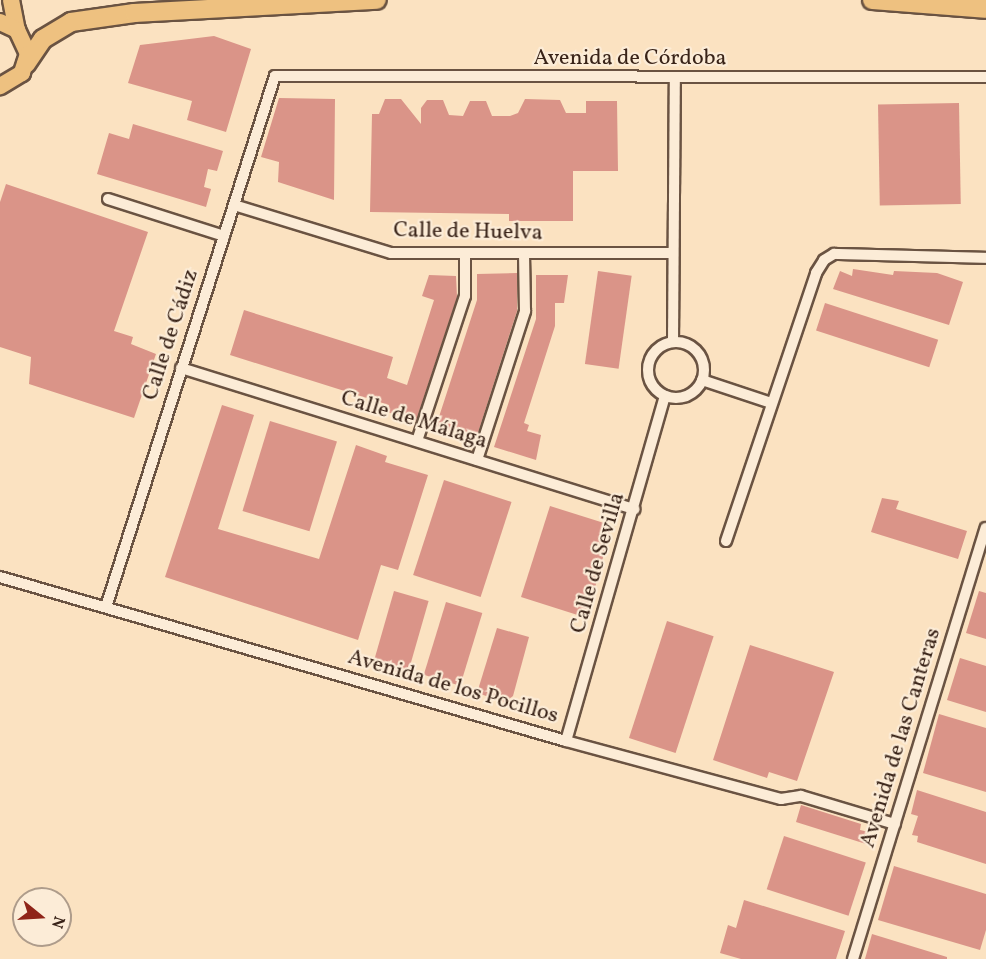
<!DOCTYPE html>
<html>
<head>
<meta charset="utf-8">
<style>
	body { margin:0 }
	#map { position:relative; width:986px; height:959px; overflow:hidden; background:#fbe2c1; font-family:Vollkorn,serif }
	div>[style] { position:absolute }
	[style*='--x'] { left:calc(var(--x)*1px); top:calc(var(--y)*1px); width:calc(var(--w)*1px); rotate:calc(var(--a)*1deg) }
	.building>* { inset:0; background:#da9488; transform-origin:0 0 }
	.roads { filter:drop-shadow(2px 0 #6a5342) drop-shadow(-2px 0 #6a5342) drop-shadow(0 2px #6a5342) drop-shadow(0 -2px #6a5342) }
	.minor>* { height:10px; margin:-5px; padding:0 5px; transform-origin:5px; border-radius:5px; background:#fcecd7 }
	.minor>.ring { margin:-5px; padding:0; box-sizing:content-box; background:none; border:10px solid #fcecd7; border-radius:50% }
	.primary>* { height:16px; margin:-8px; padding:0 8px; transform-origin:8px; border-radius:8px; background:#eec180 }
	.motorway>* { height:18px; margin:-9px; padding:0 9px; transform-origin:9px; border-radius:9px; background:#eec180 }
	span { translate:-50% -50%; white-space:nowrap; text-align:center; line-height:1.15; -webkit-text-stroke:4.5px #fcecd7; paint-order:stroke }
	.street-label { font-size:22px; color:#392318 }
	.north { position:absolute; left:12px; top:887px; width:60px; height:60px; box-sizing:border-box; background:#fcecd7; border:2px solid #ae9c8b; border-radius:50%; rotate:108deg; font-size:16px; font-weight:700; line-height:24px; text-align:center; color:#392318 }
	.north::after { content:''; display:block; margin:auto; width:21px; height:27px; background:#8f2418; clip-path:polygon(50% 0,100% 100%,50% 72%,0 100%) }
</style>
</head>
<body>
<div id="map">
	<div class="building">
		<div style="clip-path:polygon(214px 36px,251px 49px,226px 132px,187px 120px,192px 101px,128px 83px,140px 45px)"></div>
		<div style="clip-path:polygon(279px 98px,335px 99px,334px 200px,278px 182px,279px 162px,261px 157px)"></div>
		<div style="clip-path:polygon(385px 99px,401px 99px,421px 124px,421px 108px,427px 100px,443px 100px,449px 115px,463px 116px,470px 101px,486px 101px,492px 116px,510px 116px,518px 113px,525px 99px,560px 100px,566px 113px,586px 113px,586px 101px,617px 101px,618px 171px,573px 171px,573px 221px,509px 221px,509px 214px,370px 212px,372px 114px,379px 114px)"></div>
		<div style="left:959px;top:103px;width:101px;height:81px;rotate:89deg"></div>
		<div style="clip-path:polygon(133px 124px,223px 151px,217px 171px,208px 169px,204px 187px,211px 189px,206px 207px,97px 174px,109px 133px,129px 139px)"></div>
		<div style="clip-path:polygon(6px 184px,148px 232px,114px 331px,133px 337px,131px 344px,156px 354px,134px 418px,29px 384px,31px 357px,0 347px,0 202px)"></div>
		<div style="clip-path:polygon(853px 269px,893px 275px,894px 271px,937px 273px,963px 282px,949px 325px,833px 289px,840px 271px,852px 276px)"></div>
		<div style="left:598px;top:271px;width:34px;height:94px;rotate:8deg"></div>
		<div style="clip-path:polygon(517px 273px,517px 311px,476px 439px,436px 426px,477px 300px,477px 274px)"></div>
		<div style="clip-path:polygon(429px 275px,456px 276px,457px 297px,416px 421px,387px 412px,389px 405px,230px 355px,244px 310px,393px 357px,387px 378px,407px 385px,434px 300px,422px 296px)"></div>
		<div style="clip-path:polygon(536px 275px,568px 275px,564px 303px,555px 303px,555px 326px,524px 423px,529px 425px,527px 431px,541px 435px,536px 460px,494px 447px,536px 319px)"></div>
		<div style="left:825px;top:303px;width:119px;height:29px;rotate:18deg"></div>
		<div style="clip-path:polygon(222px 405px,254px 415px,218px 529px,319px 559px,356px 445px,387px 456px,385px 462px,428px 475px,398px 570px,381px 565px,358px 640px,165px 577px)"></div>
		<div style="left:270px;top:421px;width:70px;height:94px;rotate:17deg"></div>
		<div style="left:444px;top:480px;width:71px;height:100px;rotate:18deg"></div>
		<div style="clip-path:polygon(882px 498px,899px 501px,896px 509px,967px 531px,958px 559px,871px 532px)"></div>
		<div style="clip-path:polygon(550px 506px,604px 523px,610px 531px,587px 618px,521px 597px)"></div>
		<div style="left:394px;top:591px;width:36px;height:77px;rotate:16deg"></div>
		<div style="clip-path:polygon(979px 591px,986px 593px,986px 639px,966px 633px)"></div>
		<div style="left:446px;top:602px;width:38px;height:76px;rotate:17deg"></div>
		<div style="left:667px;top:621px;width:49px;height:123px;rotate:18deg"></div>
		<div style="clip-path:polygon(497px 628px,529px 637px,513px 696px,505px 702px,477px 693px)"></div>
		<div style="clip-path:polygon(750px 645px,834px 672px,797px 781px,769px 772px,767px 778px,713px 760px)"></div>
		<div style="clip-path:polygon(960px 658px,986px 666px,986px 712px,947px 700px)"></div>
		<div style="clip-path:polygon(939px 714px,986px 728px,986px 792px,923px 773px)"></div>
		<div style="clip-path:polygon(917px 790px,986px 812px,986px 864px,917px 842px,918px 836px,912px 835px,918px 816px,911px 814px)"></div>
		<div style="clip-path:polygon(801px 805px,861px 824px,860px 830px,869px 832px,866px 844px,796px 822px)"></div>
		<div style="left:784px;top:836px;width:86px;height:56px;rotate:18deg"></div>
		<div style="clip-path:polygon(894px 866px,986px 894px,986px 930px,980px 950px,878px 920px)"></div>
		<div style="clip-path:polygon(744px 900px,845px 931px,836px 959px,741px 959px,720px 953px,728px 925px,736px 928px)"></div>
		<div style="clip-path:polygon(872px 934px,947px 957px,947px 959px,865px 959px)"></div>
	</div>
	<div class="roads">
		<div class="minor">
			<div style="--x:108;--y:199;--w:122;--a:17.7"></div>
			<div style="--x:234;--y:205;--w:164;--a:17"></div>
			<div style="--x:391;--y:253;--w:282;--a:0"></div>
			<div style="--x:673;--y:342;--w:262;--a:-89.6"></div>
			<div class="ring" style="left:648px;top:342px;width:46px;height:46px"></div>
			<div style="--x:181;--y:368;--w:475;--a:17.3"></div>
			<div style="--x:702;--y:380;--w:73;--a:18.4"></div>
			<div style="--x:417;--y:441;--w:153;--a:-71.7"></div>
			<div style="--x:465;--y:296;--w:43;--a:-90"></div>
			<div style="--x:477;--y:460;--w:157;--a:-72.1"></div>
			<div style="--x:525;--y:311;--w:58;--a:-91"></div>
			<div style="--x:726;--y:541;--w:283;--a:-71.4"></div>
			<div style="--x:816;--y:273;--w:15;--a:-58"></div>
			<div style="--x:824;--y:260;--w:12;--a:-31"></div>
			<div style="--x:834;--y:254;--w:152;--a:1.5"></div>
			<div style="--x:0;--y:577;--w:589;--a:16.16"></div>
			<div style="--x:566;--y:741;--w:223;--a:15.1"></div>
			<div style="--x:781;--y:799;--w:20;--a:-9"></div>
			<div style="--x:801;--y:796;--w:98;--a:16.6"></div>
			<div style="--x:106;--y:607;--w:557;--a:-72.35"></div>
			<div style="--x:275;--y:76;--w:711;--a:0.08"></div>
			<div style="--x:566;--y:741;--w:359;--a:-74"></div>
			<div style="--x:853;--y:959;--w:451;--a:-72.9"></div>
		</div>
		<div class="primary">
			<div style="--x:11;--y:0;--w:31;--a:79"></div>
			<div style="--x:0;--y:22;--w:19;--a:25"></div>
			<div style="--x:17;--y:30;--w:26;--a:65"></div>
			<div style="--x:28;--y:54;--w:20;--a:108"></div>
			<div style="--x:22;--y:73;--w:26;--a:149"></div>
		</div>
		<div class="motorway">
			<div style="--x:872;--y:0;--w:114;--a:4.5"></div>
			<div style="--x:26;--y:64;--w:30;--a:-56"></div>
			<div style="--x:43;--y:39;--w:33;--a:-31"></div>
			<div style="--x:71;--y:22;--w:64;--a:-8.1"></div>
			<div style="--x:134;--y:13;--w:243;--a:-3.1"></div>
		</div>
	</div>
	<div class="street-label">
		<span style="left:630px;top:59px">Avenida de Córdoba</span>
		<span style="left:468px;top:232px;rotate:1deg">Calle de Huelva</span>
		<span style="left:171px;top:335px;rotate:-72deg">Calle de Cádiz</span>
		<span style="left:414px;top:420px;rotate:17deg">Calle de Málaga</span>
		<span style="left:598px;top:563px;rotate:-74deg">Calle de Sevilla</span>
		<span style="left:453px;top:687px;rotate:16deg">Avenida de los Pocillos</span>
		<span style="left:901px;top:738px;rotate:-73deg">Avenida de las Canteras</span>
	</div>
	<div class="north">N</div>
</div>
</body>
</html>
